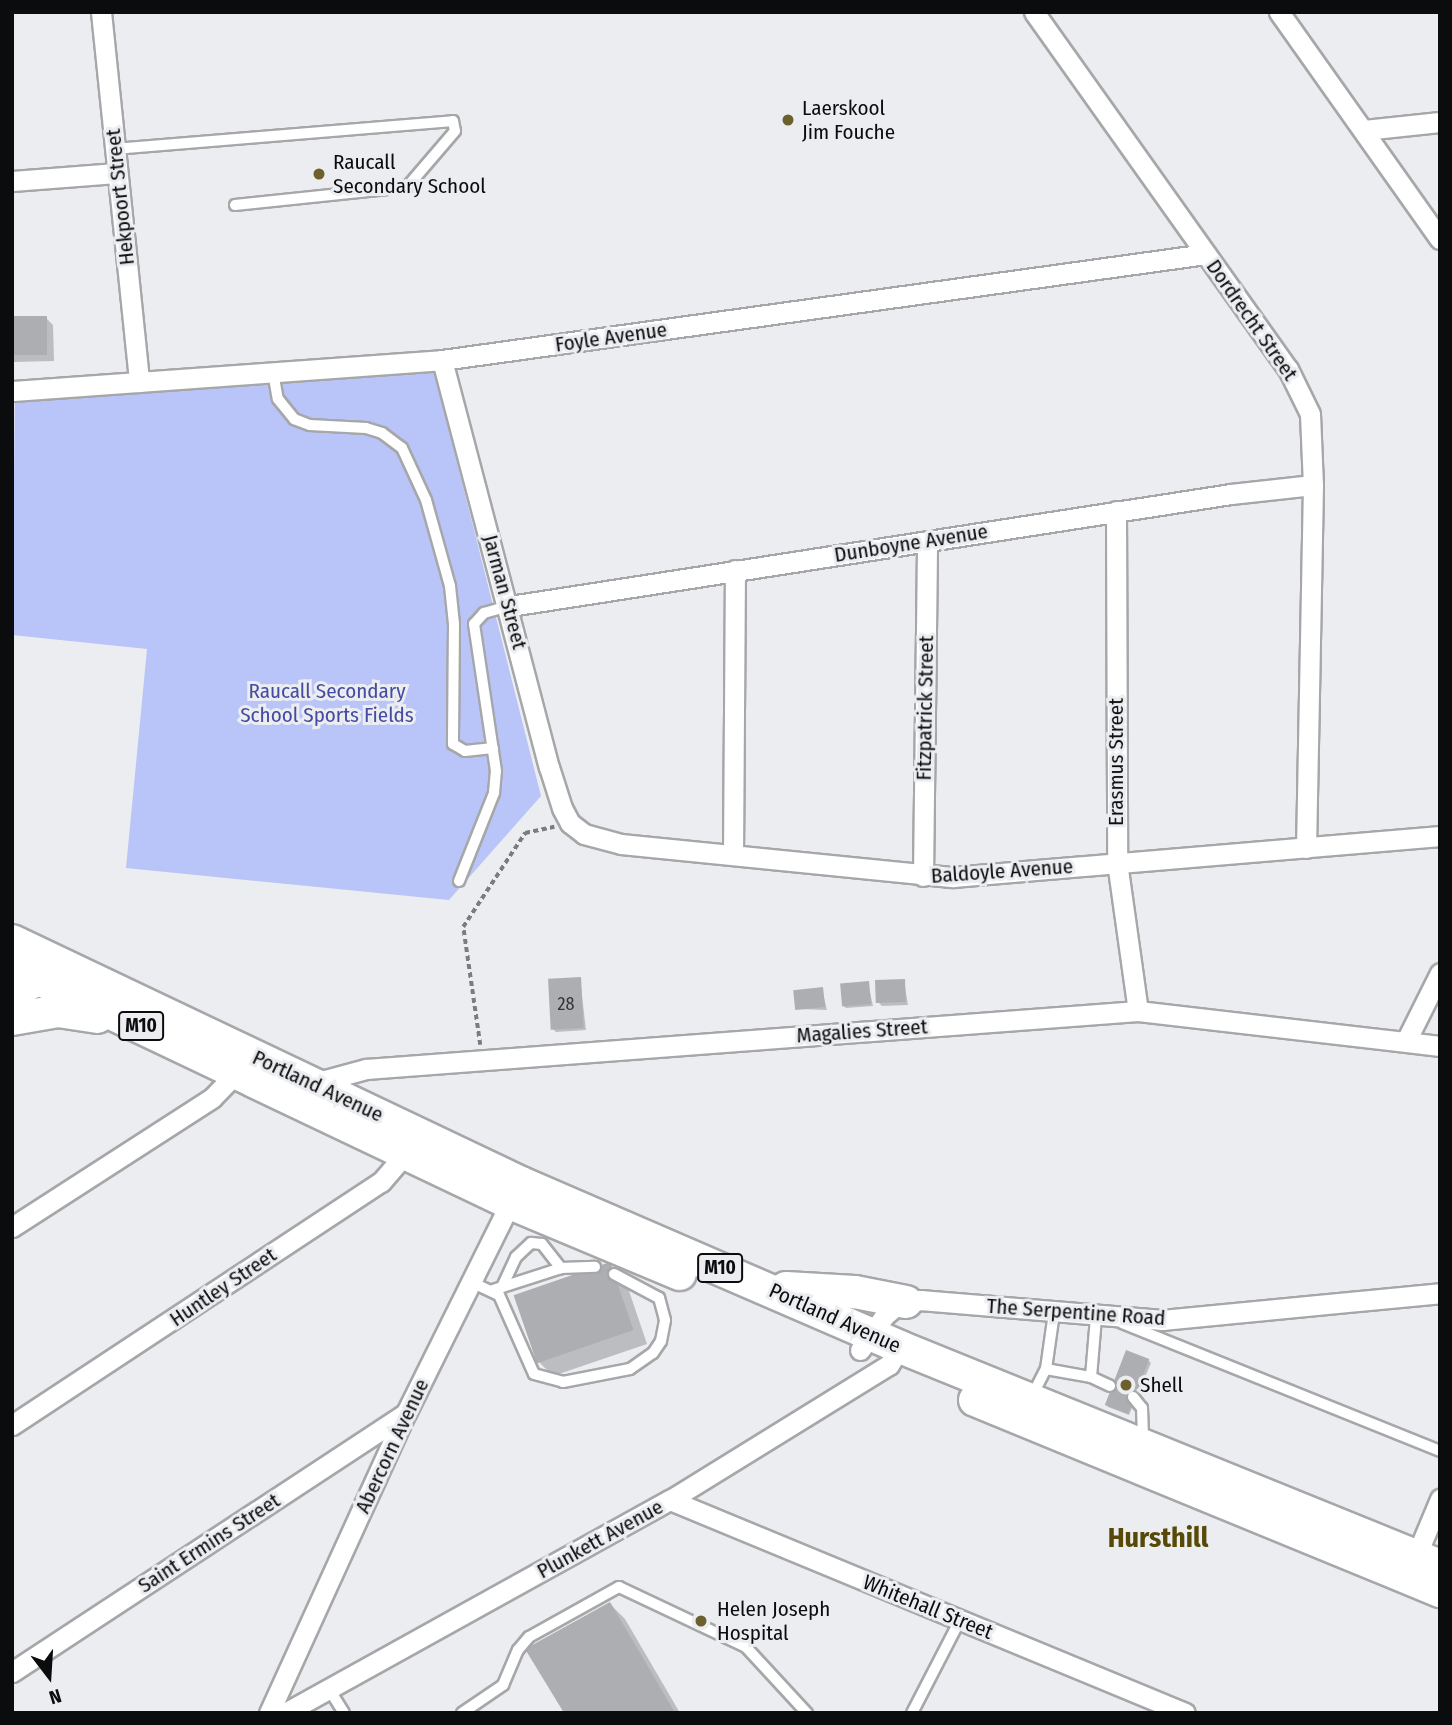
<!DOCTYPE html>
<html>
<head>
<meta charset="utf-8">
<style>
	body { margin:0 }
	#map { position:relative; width:1452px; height:1725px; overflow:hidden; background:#ecedf0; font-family:"Fira Sans Condensed",sans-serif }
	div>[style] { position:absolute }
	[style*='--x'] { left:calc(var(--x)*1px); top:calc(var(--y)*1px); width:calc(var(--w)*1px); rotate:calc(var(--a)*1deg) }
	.green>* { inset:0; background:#b9c4f9 }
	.shadow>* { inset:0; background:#0003 }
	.building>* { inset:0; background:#adaeb1; transform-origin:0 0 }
	.path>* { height:3.5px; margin-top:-1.75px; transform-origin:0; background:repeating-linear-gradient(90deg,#7b7c7e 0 5px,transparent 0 8.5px) }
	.roads { filter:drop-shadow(2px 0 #a6a7a9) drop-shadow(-2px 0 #a6a7a9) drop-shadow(0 2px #a6a7a9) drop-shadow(0 -2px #a6a7a9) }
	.service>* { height:10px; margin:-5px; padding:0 5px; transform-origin:5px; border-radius:5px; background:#fff }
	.minor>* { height:19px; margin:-9.5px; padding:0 9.5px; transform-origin:9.5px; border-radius:9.5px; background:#fff }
	.tertiary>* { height:24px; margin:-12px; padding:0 12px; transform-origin:12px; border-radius:12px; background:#fff }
	.primary>* { height:32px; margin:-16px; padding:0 16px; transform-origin:16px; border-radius:16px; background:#fff }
	.dots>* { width:19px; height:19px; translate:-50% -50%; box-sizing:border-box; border:4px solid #ecedf0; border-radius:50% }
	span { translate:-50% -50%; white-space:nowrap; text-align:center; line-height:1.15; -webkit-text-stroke:6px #ecedf0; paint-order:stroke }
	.number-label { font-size:18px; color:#343436 }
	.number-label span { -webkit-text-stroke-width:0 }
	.shield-label span { padding:2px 5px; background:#ecedf0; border:2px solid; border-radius:5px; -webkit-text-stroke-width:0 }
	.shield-label { font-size:19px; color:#0b0c0d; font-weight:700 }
	.poi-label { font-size:21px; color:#0b0c0d }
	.left { translate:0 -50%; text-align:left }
	.street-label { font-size:21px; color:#0b0c0d }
	.park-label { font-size:21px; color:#444ba0 }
	.district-label { font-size:28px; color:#574a08; font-weight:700 }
	.frame { position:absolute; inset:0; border:14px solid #0b0c0d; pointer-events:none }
	.north { position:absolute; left:14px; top:1641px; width:70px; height:70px; -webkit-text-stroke:5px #ecedf0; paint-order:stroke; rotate:163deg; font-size:19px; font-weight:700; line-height:28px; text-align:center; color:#0b0c0d }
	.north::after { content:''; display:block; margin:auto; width:24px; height:32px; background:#0b0c0d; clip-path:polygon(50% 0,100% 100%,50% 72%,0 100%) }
</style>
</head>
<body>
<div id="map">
	<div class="green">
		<div style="clip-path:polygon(434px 371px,541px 796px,449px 900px,126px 868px,147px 649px,12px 635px,15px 389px)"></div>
	</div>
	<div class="shadow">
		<div style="clip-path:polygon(12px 318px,46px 318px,53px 325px,54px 361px,13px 362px)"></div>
		<div style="clip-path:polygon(580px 979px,586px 1030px,556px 1032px,553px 1029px)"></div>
		<div style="clip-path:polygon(904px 981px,908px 1005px,882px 1006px,879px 1003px)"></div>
		<div style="clip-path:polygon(868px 983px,873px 1006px,846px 1008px,843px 1005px)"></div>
		<div style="clip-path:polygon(822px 989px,827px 1010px,796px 1009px)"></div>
		<div style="clip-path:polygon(610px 1264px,625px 1279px,647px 1344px,553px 1376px,538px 1361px,516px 1296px)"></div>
		<div style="clip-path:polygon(1148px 1360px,1151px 1363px,1129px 1415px,1108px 1407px,1106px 1404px)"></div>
		<div style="clip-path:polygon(610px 1604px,625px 1619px,680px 1713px,566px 1713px)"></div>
	</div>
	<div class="building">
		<div style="left:47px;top:316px;width:39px;height:35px;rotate:90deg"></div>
		<div style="left:581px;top:977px;width:51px;height:33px;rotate:87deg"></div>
		<div style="left:905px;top:979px;width:23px;height:30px;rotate:88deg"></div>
		<div style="left:869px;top:981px;width:23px;height:29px;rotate:85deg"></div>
		<div style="left:823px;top:987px;width:20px;height:30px;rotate:84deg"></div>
		<div style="left:610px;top:1262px;width:72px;height:102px;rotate:71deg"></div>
		<div style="left:1126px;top:1350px;width:25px;height:59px;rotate:21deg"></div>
		<div style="clip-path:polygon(610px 1602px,674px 1711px,564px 1713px,525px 1649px)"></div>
	</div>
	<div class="path">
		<div style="--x:480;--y:1045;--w:119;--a:-98.2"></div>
		<div style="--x:463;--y:927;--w:113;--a:-56.6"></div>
		<div style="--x:525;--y:833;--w:30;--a:-12"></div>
	</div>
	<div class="roads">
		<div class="service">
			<div style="--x:114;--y:149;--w:340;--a:-4.7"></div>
			<div style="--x:453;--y:121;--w:10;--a:79"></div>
			<div style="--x:455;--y:131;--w:74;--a:130.6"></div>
			<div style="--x:407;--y:187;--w:173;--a:174"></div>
			<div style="--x:273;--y:372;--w:27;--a:80"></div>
			<div style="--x:278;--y:399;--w:26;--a:51"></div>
			<div style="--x:294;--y:419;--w:17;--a:21"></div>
			<div style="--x:310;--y:425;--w:56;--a:3.1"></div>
			<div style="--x:366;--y:428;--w:17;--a:17"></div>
			<div style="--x:382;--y:433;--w:25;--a:37"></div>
			<div style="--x:402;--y:448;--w:57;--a:65.2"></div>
			<div style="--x:426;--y:500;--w:89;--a:74.4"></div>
			<div style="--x:450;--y:586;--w:38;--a:84"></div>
			<div style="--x:454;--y:624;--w:120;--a:90.5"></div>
			<div style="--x:453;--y:744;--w:14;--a:30"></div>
			<div style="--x:465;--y:751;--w:28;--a:-6"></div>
			<div style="--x:459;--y:881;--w:95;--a:-68.3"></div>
			<div style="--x:494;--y:793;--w:22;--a:-85"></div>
			<div style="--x:496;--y:771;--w:149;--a:-98.5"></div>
			<div style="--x:474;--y:624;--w:15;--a:-48"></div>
			<div style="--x:484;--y:613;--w:26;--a:-16"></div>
			<div style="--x:471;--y:1282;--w:31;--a:25"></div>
			<div style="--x:499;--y:1295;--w:86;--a:66.1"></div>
			<div style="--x:534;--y:1374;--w:30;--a:15"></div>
			<div style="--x:563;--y:1382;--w:68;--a:-11"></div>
			<div style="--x:630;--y:1369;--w:28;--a:-35"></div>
			<div style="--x:653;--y:1353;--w:14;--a:-56"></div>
			<div style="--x:661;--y:1341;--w:21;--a:-79"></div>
			<div style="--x:665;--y:1320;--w:23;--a:-105"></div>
			<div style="--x:659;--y:1298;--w:51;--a:-151.9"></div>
			<div style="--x:502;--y:1287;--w:33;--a:-65"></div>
			<div style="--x:516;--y:1257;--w:21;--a:-43"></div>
			<div style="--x:531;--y:1243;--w:11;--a:5"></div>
			<div style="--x:542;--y:1244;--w:31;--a:52"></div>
			<div style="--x:493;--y:1290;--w:71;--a:-17.9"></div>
			<div style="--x:561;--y:1268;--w:34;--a:-2"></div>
			<div style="--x:1122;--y:1323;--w:343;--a:21.9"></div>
			<div style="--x:1046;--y:1369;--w:57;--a:-81.9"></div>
			<div style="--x:1091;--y:1377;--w:60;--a:-85.2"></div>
			<div style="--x:1032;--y:1396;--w:30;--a:-63"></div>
			<div style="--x:1046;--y:1369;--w:46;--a:10.1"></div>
			<div style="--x:1091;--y:1377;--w:21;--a:25"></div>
			<div style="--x:1133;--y:1397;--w:14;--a:51"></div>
			<div style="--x:1142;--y:1408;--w:34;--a:88"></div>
			<div style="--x:329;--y:1689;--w:28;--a:58"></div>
			<div style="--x:462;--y:1713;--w:50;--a:-34.3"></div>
			<div style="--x:503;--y:1685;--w:38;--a:-67"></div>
			<div style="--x:518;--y:1650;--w:17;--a:-50"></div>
			<div style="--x:529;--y:1637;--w:103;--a:-29.1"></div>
			<div style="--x:619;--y:1587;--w:140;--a:25.3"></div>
			<div style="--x:746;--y:1647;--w:90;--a:47.3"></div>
			<div style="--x:912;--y:1713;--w:105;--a:-62.7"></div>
		</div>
		<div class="minor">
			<div style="--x:101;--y:12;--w:372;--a:84.1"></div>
			<div style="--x:1034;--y:12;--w:438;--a:54.6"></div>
			<div style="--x:1288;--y:369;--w:50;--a:63.9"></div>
			<div style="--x:1310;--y:414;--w:71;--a:87.6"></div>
			<div style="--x:1313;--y:485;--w:363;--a:91.1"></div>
			<div style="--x:1279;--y:12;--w:278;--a:54.7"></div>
			<div style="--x:1364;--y:130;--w:76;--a:-6"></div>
			<div style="--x:12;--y:181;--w:105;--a:-4.4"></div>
			<div style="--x:442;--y:360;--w:421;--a:75.3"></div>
			<div style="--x:549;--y:767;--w:43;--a:72.4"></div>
			<div style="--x:562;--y:808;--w:17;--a:62"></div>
			<div style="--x:570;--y:823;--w:18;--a:38"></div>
			<div style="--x:584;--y:834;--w:38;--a:15"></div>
			<div style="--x:621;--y:844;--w:334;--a:5.7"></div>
			<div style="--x:953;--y:877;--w:489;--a:-4.8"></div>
			<div style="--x:12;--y:391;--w:431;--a:-4.1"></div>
			<div style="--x:442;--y:360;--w:771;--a:-7.9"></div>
			<div style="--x:1116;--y:511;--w:351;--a:89.8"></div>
			<div style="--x:1117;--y:862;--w:150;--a:82"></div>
			<div style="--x:510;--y:606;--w:730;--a:-8.83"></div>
			<div style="--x:1231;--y:494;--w:82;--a:-6.3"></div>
			<div style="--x:733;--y:855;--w:285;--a:-89.6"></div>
			<div style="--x:923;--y:876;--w:335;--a:-89.3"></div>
			<div style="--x:1406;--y:1041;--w:76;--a:-63.4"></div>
			<div style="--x:307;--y:1085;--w:61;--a:-15.2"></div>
			<div style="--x:366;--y:1069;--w:774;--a:-4.3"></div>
			<div style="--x:1138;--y:1011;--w:304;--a:6.6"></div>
			<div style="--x:12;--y:1227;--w:238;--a:-32.8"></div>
			<div style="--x:212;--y:1098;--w:43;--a:-45.9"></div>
			<div style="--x:860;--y:1350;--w:43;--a:-54.5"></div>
			<div style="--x:885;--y:1315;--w:14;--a:-39"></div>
			<div style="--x:896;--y:1306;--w:25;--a:-14"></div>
			<div style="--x:920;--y:1300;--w:243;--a:4.7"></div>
			<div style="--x:1162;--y:1320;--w:279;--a:-5.5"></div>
			<div style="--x:12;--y:1425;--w:442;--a:-33.4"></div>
			<div style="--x:381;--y:1182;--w:48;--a:-49.3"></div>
			<div style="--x:670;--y:1500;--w:557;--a:22.47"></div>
			<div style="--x:1412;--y:1566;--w:73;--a:-67.3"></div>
			<div style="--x:12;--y:1672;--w:470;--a:-33.3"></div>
			<div style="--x:269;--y:1713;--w:330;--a:-65.5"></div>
			<div style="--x:406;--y:1413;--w:243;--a:-63.6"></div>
			<div style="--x:285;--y:1713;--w:440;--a:-29"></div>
			<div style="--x:670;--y:1500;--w:257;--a:-31.7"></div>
			<div style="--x:889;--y:1365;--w:21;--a:-59"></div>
		</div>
		<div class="tertiary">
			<div style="--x:12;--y:998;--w:48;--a:-29.7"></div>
		</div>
		<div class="primary">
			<div style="--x:12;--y:941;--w:564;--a:25.43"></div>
			<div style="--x:521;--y:1183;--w:413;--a:23.4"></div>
			<div style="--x:900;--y:1347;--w:583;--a:22.08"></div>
			<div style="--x:12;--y:966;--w:552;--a:25.45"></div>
			<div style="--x:510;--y:1203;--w:184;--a:22.7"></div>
			<div style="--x:12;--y:1019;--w:47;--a:-9.9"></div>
			<div style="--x:58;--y:1011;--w:40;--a:8.5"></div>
			<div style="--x:786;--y:1288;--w:69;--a:3.3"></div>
			<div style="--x:855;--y:1292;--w:52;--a:11.1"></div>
			<div style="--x:975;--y:1400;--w:503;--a:22.33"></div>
		</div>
	</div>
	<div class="dots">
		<div style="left:788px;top:120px;background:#6c602d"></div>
		<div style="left:319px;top:174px;background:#6c602d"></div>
		<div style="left:1126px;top:1385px;background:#6c602d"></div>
		<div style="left:701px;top:1621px;background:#6c602d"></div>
	</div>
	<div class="number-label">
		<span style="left:566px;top:1004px">28</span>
	</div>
	<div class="shield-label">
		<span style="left:141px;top:1026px">M10</span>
		<span style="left:720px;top:1268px">M10</span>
	</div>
	<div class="poi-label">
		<span class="left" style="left:802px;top:120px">Laerskool<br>Jim Fouche</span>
		<span class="left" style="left:333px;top:174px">Raucall<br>Secondary School</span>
		<span class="left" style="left:1140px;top:1385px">Shell</span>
		<span class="left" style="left:717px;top:1621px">Helen Joseph<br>Hospital</span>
	</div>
	<div class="street-label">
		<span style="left:120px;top:197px;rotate:-96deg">Hekpoort Street</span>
		<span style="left:1252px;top:320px;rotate:55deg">Dordrecht Street</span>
		<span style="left:611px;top:337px;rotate:-8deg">Foyle Avenue</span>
		<span style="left:911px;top:543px;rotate:-9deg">Dunboyne Avenue</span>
		<span style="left:505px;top:592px;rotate:75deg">Jarman Street</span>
		<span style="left:925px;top:708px;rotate:-89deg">Fitzpatrick Street</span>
		<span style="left:1116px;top:762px;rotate:-90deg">Erasmus Street</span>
		<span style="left:1002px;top:871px;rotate:-4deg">Baldoyle Avenue</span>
		<span style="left:862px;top:1031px;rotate:-4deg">Magalies Street</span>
		<span style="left:318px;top:1086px;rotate:25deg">Portland Avenue</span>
		<span style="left:223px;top:1287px;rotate:-34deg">Huntley Street</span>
		<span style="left:1076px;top:1312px;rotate:4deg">The Serpentine Road</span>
		<span style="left:835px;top:1318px;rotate:24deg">Portland Avenue</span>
		<span style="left:392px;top:1446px;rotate:-65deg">Abercorn Avenue</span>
		<span style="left:600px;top:1539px;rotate:-29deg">Plunkett Avenue</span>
		<span style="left:209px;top:1543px;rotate:-33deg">Saint Ermins Street</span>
		<span style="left:928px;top:1607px;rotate:22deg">Whitehall Street</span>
	</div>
	<div class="park-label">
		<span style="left:327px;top:703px">Raucall Secondary<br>School Sports Fields</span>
	</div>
	<div class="district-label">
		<span style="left:1158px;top:1538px">Hursthill</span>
	</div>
	<div class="frame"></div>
	<div class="north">N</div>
</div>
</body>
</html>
